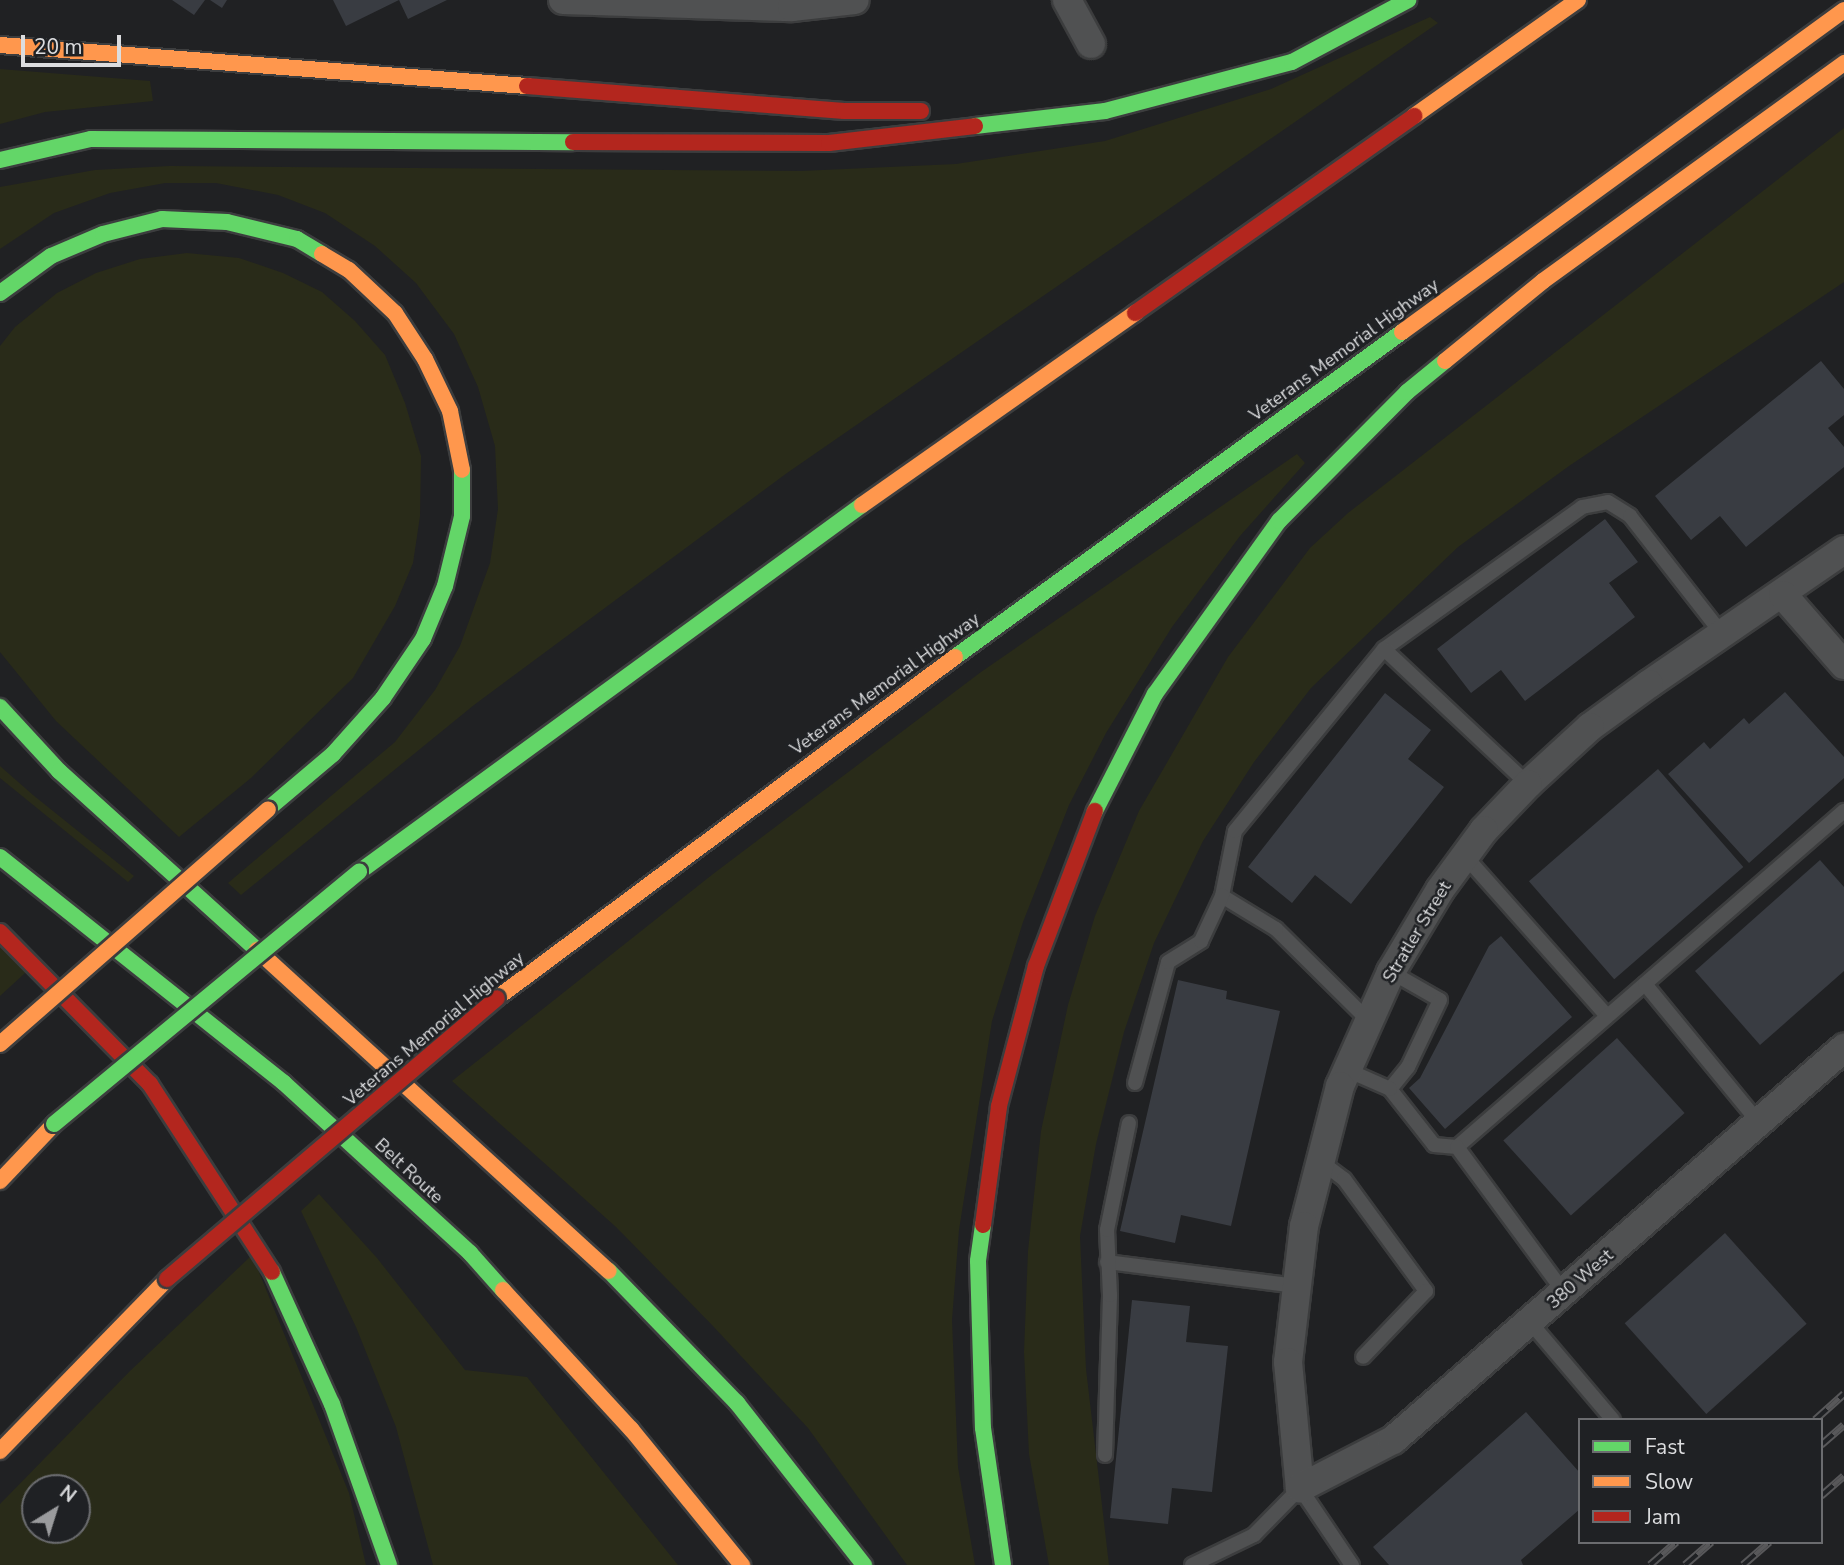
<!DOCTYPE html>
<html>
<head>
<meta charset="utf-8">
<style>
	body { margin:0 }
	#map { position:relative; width:1844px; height:1565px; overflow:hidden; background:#202123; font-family:"Nunito Sans",sans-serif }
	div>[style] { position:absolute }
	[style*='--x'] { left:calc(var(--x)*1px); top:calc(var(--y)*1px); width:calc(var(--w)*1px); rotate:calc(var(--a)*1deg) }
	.green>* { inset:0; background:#292b19 }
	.building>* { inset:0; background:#393c42; transform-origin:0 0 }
	.roads { filter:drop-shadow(2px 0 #3c3d3e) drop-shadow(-2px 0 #3c3d3e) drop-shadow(0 2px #3c3d3e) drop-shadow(0 -2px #3c3d3e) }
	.lane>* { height:14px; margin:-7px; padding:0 7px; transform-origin:7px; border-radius:7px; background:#505152 }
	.street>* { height:28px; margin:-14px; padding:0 14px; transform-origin:14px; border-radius:14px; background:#505152 }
	.fast>* { height:16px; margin:-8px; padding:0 8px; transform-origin:8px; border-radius:8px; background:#63d668 }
	.slow>* { height:16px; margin:-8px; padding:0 8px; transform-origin:8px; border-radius:8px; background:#ff974d }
	.jam>* { height:16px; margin:-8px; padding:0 8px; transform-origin:8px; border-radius:8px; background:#b3261e }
	.rail>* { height:8px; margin-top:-4px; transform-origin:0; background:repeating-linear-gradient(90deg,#1f2124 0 16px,#58585a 0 32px); box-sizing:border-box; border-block:2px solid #58585a }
	.bridges { filter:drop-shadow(2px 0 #3c3d3e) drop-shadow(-2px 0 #3c3d3e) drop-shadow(0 2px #3c3d3e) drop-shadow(0 -2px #3c3d3e) }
	.fast-bridge>* { height:16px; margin:-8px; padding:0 8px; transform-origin:8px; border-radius:8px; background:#63d668 }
	.slow-bridge>* { height:16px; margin:-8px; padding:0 8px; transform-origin:8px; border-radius:8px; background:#ff974d }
	.jam-bridge>* { height:16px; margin:-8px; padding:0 8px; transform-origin:8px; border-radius:8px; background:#b3261e }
	span { translate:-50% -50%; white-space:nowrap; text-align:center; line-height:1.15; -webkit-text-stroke:5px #1f2124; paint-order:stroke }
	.street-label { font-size:18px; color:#dcdddf }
	.legend { position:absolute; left:1578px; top:1418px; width:245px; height:126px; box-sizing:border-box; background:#1f2124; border:2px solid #6b6c6f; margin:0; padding:9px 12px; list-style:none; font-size:21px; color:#dcdddf }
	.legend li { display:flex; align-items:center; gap:14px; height:35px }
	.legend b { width:35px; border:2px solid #6b6c6f }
	.north { position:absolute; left:21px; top:1474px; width:70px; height:70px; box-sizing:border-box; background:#1f2124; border:2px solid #6b6c6f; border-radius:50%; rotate:38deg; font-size:19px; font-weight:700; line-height:28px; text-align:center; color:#dcdddf }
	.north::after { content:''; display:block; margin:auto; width:24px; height:32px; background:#9a9b9d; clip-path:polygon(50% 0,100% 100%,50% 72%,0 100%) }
	.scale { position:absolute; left:21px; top:35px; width:100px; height:32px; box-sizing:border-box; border:4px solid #dcdddf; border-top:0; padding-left:9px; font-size:21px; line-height:24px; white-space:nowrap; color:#dcdddf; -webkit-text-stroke:5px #1f2124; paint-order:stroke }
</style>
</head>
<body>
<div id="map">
	<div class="green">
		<div style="clip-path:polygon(1430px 17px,1438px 23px,787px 473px,474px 705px,241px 895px,228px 883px,395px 742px,435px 690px,460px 646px,490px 563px,498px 509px,495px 446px,478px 387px,454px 334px,416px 283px,375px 246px,325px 213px,278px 195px,216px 183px,165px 183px,110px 193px,54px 213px,0 249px,0 187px,95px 170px,170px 166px,801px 171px,956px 164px,1105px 141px,1271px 89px)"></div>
		<div style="clip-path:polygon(0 69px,150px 81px,153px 101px,45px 112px,0 124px)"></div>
		<div style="clip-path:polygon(1844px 128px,1844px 282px,1569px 466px,1458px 547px,1311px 688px,1254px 762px,1203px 841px,1154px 943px,1124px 1032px,1096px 1144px,1080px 1236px,1086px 1369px,1109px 1565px,1049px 1565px,1029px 1454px,1024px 1352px,1028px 1251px,1041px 1131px,1068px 1005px,1095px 916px,1139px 811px,1228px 657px,1310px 548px,1348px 513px)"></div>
		<div style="clip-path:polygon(187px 253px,239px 258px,283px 273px,322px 292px,355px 321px,385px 355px,405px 403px,421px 456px,420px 516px,413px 563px,395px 606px,353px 678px,251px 778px,179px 837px,56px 721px,0 652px,0 346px,15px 327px,57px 293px,96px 273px,140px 259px)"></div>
		<div style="clip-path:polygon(1297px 454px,1305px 463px,1240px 536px,1172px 627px,1106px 733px,1069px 805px,1023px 922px,992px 1021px,959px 1230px,952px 1320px,958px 1467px,975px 1565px,907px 1565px,808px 1428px,712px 1325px,616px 1227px,452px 1081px,713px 874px,981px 672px)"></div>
		<div style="clip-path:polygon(0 766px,33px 795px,134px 876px,128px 882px,0 778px)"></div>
		<div style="clip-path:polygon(0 929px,36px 963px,0 996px)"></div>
		<div style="clip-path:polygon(319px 1194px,377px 1258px,465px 1370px,527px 1377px,678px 1565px,433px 1565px,396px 1427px,356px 1327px,301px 1211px)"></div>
		<div style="clip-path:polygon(evenodd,252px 1255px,349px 1493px,366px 1565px,0 1565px,0 1504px,130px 1371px,252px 1255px,35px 1488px,77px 1488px,77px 1530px,35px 1530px,35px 1488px)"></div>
	</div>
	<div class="building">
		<div style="clip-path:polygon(172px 0,205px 0,194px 15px)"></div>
		<div style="clip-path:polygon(210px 0,227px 0,222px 8px)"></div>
		<div style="clip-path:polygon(333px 0,447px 0,408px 19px,399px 0,346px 26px)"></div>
		<div style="clip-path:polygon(1821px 361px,1844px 389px,1844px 415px,1828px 428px,1844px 447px,1844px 467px,1746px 547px,1720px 516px,1691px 540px,1655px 496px)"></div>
		<div style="clip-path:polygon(1605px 519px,1638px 562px,1609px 583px,1635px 617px,1525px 701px,1501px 670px,1471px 693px,1437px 649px)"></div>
		<div style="clip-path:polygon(1785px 692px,1844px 757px,1844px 778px,1749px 863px,1668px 774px,1704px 742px,1710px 749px,1744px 718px,1749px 724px)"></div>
		<div style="clip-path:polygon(1385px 693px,1431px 730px,1408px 759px,1444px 787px,1351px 904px,1315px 875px,1292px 903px,1248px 867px)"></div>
		<div style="left:1658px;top:769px;width:130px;height:171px;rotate:49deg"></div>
		<div style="clip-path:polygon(1820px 860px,1844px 887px,1844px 971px,1760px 1045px,1695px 971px)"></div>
		<div style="clip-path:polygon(1501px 936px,1572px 1017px,1445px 1129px,1409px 1088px,1420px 1078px,1489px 946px)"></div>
		<div style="clip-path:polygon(1178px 980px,1227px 991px,1226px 999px,1280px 1011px,1231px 1226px,1181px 1215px,1175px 1243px,1120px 1231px)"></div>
		<div style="left:1617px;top:1038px;width:101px;height:153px;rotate:48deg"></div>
		<div style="left:1725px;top:1233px;width:122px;height:135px;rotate:48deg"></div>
		<div style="clip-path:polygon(1132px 1300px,1190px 1306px,1186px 1342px,1228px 1346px,1212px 1492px,1172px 1488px,1168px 1524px,1110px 1518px)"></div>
		<div style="clip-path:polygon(1526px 1412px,1580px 1473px,1580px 1509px,1521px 1560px,1523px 1565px,1389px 1565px,1373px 1547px)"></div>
	</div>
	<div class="roads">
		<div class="lane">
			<div style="--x:1384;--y:649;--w:244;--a:-35.6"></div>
			<div style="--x:1582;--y:507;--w:26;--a:-11"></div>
			<div style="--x:1608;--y:502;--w:26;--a:32"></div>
			<div style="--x:1630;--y:516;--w:151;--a:52"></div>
			<div style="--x:1465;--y:856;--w:214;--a:48.4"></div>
			<div style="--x:1391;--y:972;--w:56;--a:29.7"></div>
			<div style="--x:1440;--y:1000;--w:74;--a:115.5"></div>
			<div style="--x:1408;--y:1067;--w:28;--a:129"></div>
			<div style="--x:1390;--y:1089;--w:71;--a:51.8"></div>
			<div style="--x:1434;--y:1145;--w:23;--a:5"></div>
			<div style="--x:1457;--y:1147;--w:513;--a:-40.97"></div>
			<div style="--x:1645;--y:984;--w:181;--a:50.6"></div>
			<div style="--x:1367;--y:1019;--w:128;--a:-135.3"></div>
			<div style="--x:1276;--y:929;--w:63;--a:-148.6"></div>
			<div style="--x:1222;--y:896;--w:66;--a:-78.7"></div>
			<div style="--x:1235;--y:831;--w:235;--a:-50.7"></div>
			<div style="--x:1384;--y:649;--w:197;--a:43.2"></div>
			<div style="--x:1347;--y:1070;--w:47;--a:23.8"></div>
			<div style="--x:1135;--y:1083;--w:125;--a:-74.7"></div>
			<div style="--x:1168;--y:962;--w:39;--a:-32"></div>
			<div style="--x:1201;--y:941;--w:50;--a:-65"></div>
			<div style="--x:1457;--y:1147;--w:180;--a:53.6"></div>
			<div style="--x:1320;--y:1161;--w:30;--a:37"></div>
			<div style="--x:1344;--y:1179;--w:139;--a:53.8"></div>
			<div style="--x:1426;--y:1291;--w:91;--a:133.7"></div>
			<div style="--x:1107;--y:1262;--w:192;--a:7.2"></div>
			<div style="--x:1530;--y:1322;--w:128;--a:49.7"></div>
			<div style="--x:1105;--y:1455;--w:160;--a:-88.2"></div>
			<div style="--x:1110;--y:1295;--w:65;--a:-92.6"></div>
			<div style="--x:1107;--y:1230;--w:109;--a:-78.4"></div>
			<div style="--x:1192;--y:1565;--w:69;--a:-25.8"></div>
			<div style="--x:1254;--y:1535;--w:66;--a:-45.6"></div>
			<div style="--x:1300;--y:1488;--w:93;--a:56"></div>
		</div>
		<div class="street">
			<div style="--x:563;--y:0;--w:229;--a:1.8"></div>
			<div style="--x:792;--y:7;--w:63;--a:-6.3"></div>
			<div style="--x:1067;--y:0;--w:50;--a:61.4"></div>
			<div style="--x:1844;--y:550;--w:237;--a:145.5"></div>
			<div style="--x:1649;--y:684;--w:73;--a:143.9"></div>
			<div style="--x:1590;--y:727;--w:84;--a:137.4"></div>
			<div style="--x:1528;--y:784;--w:64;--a:133.7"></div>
			<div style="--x:1484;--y:830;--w:74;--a:126.3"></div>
			<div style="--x:1440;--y:890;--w:96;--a:120.9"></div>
			<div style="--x:1391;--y:972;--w:125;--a:114.1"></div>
			<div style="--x:1340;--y:1086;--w:145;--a:104.4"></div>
			<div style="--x:1304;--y:1226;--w:137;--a:96.7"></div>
			<div style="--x:1288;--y:1362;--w:127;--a:84.6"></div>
			<div style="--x:1300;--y:1488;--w:105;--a:-27.3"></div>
			<div style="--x:1393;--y:1440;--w:598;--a:-41"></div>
			<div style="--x:1783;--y:595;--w:93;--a:48.9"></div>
		</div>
		<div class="fast">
			<div style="--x:975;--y:126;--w:131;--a:-6.6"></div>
			<div style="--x:1105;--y:111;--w:193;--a:-14.7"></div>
			<div style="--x:1292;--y:62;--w:132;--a:-28.1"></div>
			<div style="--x:0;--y:160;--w:93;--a:-13"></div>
			<div style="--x:91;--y:139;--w:482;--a:0.4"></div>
			<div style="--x:0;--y:293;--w:63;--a:-36"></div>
			<div style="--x:51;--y:256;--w:56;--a:-22.9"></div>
			<div style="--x:103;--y:234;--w:61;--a:-14.3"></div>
			<div style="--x:162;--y:219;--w:65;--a:2.6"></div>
			<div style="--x:227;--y:222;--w:72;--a:13.7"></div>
			<div style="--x:297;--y:239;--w:29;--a:31"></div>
			<div style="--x:955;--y:657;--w:553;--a:-36.02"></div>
			<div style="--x:0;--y:707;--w:87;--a:47.3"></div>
			<div style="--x:59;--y:771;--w:267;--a:42.1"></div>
			<div style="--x:268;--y:809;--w:85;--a:-40.2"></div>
			<div style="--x:333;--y:754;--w:75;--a:-48.2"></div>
			<div style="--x:383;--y:698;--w:71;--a:-55.9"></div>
			<div style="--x:423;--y:639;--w:57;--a:-67.5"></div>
			<div style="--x:445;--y:586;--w:72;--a:-76.3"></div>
			<div style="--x:462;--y:516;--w:46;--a:-90"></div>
			<div style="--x:1095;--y:811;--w:131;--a:-62.9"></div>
			<div style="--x:1155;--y:694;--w:213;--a:-54.4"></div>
			<div style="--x:1279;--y:521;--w:182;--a:-45.2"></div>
			<div style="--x:1407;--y:392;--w:49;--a:-39.2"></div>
			<div style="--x:0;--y:857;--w:363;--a:38.5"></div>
			<div style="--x:284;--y:1083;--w:252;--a:42.4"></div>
			<div style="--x:470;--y:1253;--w:50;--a:48.3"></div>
			<div style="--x:359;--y:872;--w:623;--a:-36.12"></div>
			<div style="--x:983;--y:1225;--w:36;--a:98"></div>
			<div style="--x:978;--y:1261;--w:167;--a:88.3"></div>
			<div style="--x:983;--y:1428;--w:138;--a:81.7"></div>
			<div style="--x:609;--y:1271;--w:184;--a:45.9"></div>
			<div style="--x:737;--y:1403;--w:206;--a:51.9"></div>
			<div style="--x:272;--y:1272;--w:145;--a:65.6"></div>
			<div style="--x:332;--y:1404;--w:171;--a:70.5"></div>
		</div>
		<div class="slow">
			<div style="--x:0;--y:45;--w:529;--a:4.45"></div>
			<div style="--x:1414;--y:116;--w:201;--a:-35.3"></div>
			<div style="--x:322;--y:254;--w:31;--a:31"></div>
			<div style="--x:349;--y:270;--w:63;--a:43.1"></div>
			<div style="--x:395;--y:313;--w:55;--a:56.9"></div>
			<div style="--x:425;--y:359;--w:58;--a:64.3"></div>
			<div style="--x:450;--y:411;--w:60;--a:78.5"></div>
			<div style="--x:1402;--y:332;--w:547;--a:-36.07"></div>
			<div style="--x:1445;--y:361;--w:127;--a:-39.2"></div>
			<div style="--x:1543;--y:281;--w:372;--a:-35.9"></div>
			<div style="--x:862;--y:505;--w:334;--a:-35.1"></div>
			<div style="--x:257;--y:950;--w:476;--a:42.4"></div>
			<div style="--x:497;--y:998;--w:571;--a:-36.67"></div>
			<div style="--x:0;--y:1181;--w:79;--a:-46.5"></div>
			<div style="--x:503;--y:1290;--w:189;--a:47.4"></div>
			<div style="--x:631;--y:1429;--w:176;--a:50.8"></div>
			<div style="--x:0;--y:1451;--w:240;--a:-45.8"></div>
		</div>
		<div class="jam">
			<div style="--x:527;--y:86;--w:318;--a:4.5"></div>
			<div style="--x:844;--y:111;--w:77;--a:0"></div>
			<div style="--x:573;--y:142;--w:256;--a:0.2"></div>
			<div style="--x:829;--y:143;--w:147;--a:-6.6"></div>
			<div style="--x:1135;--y:313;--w:342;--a:-35.2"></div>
			<div style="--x:0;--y:932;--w:214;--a:45.4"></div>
			<div style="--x:150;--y:1084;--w:224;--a:57"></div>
			<div style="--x:983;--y:1225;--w:120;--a:-82.3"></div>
			<div style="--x:999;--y:1106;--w:145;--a:-75.2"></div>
			<div style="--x:1036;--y:966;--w:166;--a:-69.2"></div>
		</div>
	</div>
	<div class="rail">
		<div style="--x:1815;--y:1420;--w:39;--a:-42"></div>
		<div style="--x:1821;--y:1445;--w:30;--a:-41"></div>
		<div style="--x:1821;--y:1496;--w:30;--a:-41"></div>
		<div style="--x:1650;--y:1565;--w:35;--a:-41"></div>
		<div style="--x:1685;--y:1565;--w:35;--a:-41"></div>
		<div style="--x:1743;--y:1565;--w:35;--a:-41"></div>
	</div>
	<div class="bridges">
		<div class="fast-bridge">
			<div style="--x:54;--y:1124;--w:396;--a:-39.6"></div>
		</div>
		<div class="slow-bridge">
			<div style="--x:0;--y:1044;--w:356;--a:-41.2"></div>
		</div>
		<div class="jam-bridge">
			<div style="--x:167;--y:1279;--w:433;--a:-40.4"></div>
		</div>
	</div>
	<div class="street-label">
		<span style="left:1344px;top:350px;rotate:-36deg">Veterans Memorial Highway</span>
		<span style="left:885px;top:684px;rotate:-36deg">Veterans Memorial Highway</span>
		<span style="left:1417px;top:932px;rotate:-59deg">Stratler Street</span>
		<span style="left:434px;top:1029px;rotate:-40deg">Veterans Memorial Highway</span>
		<span style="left:409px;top:1171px;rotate:43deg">Belt Route</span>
		<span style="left:1580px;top:1279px;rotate:-41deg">380 West</span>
	</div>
	<ul class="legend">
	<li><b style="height:9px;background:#63d668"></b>Fast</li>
	<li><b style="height:9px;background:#ff974d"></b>Slow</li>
	<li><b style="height:9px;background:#b3261e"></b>Jam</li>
	</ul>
	<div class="north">N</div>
	<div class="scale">20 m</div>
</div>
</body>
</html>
